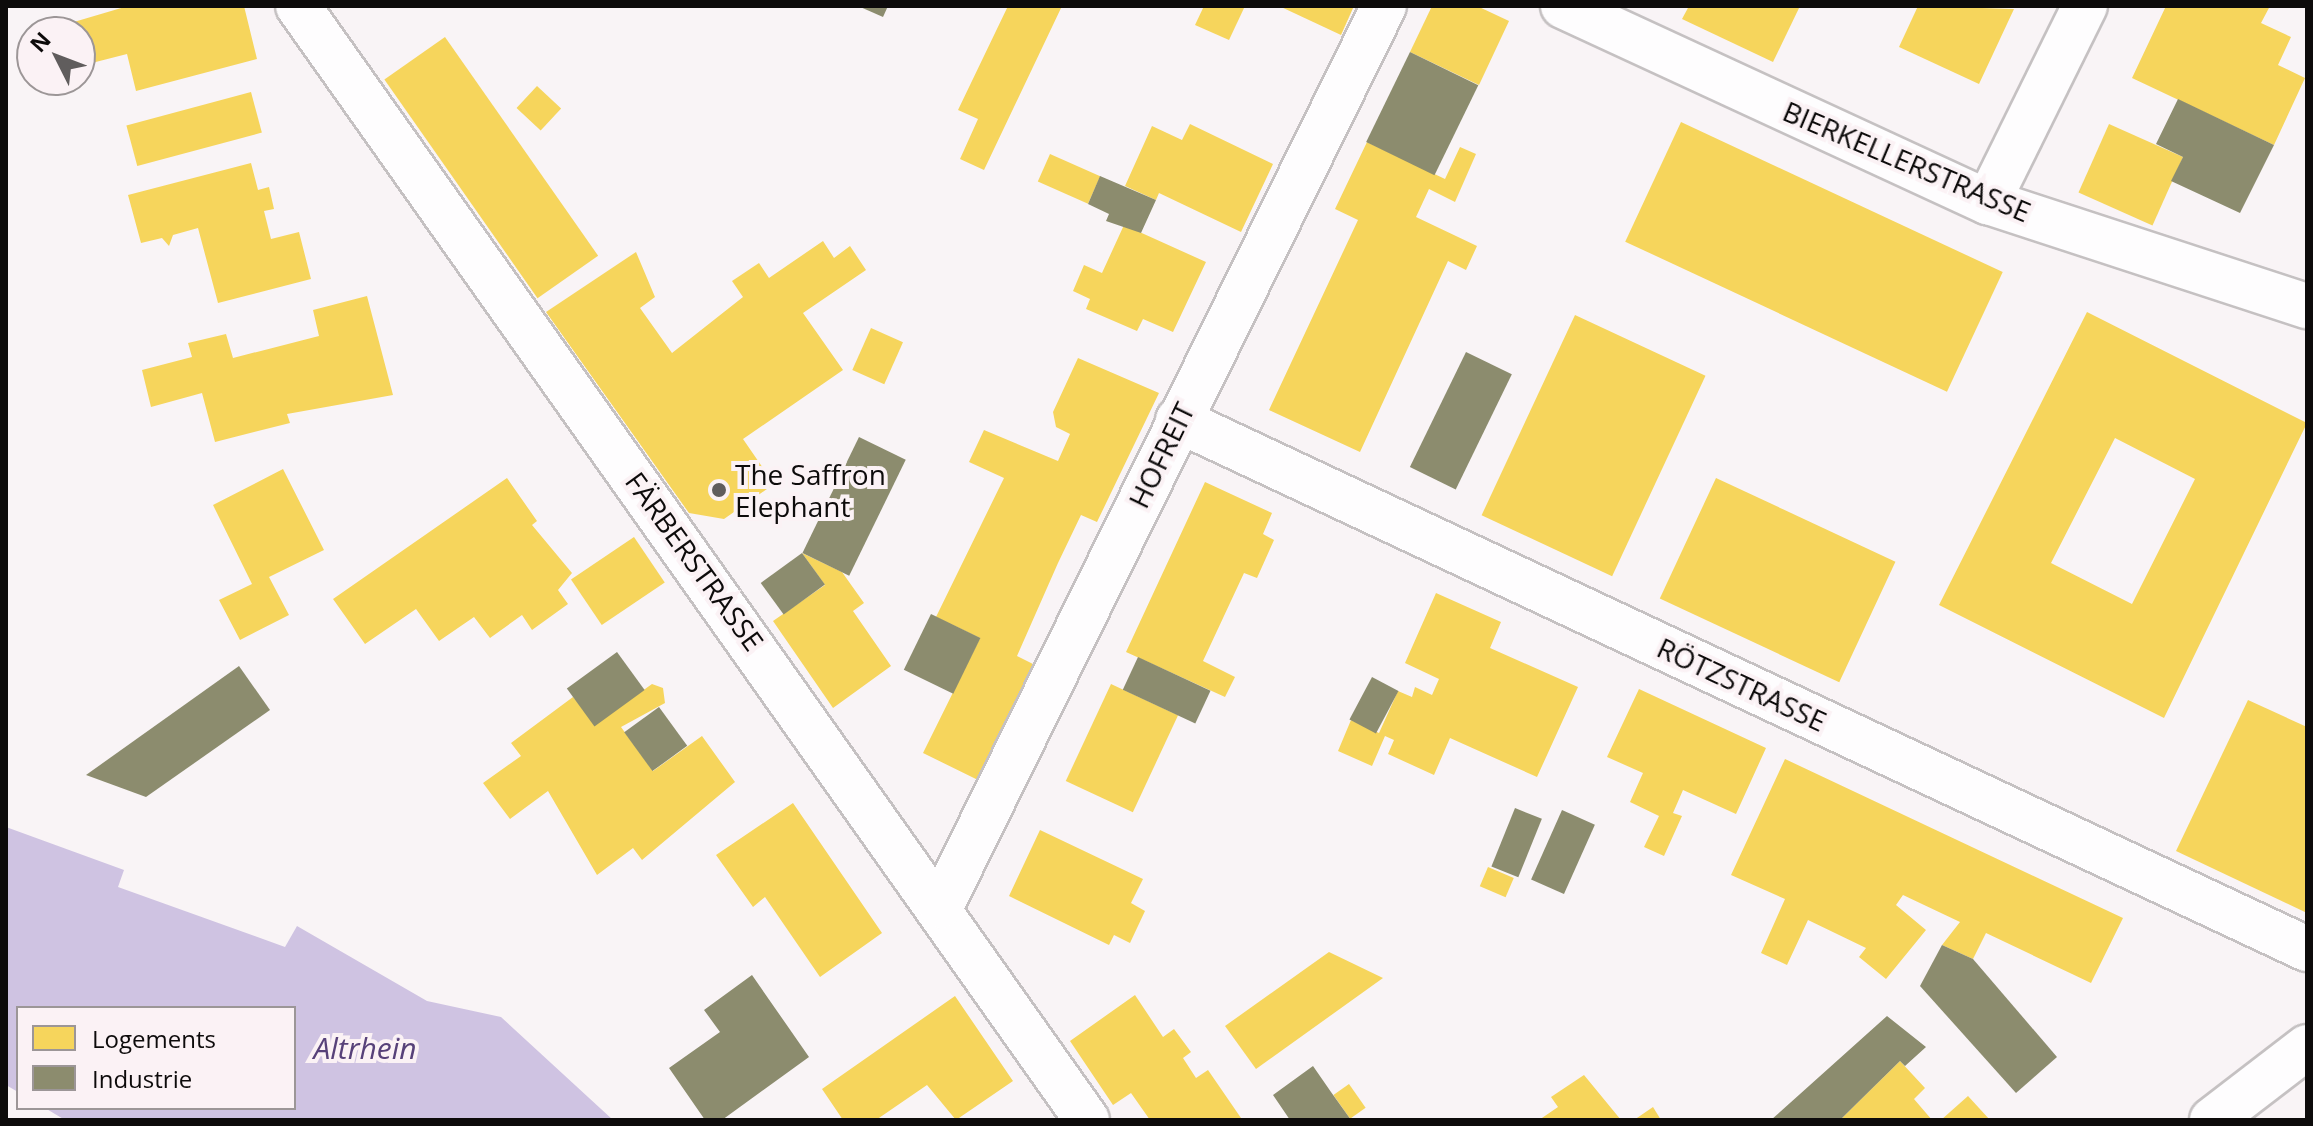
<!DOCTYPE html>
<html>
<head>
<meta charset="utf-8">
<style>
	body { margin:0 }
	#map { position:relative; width:2313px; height:1126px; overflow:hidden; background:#f9f4f6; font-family:"Open Sans",sans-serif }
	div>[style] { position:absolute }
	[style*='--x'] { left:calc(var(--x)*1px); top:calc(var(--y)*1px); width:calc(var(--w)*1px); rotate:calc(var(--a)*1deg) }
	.water>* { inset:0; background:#cfc3e2 }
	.homes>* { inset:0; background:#f6d55c; transform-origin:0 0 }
	.industry>* { inset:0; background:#8c8c6e; transform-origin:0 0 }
	.roads { filter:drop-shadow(2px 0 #c5c1c2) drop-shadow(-2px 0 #c5c1c2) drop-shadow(0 2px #c5c1c2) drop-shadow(0 -2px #c5c1c2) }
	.minor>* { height:44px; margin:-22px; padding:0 22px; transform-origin:22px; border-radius:22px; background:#fefdfe }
	.dots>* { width:22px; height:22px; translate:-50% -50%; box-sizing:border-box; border:4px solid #fbf2f5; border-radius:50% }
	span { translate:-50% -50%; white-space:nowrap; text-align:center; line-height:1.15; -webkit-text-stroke:8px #fbf2f5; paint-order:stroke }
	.street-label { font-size:28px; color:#0d0b0b }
	.poi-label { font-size:28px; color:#0d0b0b }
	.left { translate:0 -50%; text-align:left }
	.water-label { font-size:30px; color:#574179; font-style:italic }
	.frame { position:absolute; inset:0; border:8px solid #0d0b0b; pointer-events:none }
	.legend { position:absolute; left:16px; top:1006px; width:280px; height:104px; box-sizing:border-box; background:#fbf2f5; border:2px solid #9c9697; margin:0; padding:10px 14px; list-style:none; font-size:24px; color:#0d0b0b }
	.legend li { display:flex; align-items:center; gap:16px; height:40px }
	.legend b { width:40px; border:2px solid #9c9697 }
	.north { position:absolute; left:16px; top:16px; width:80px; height:80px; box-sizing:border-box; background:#fbf2f5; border:2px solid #9c9697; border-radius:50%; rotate:312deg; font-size:22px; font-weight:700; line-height:32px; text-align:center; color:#0d0b0b }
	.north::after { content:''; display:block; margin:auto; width:28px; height:36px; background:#605d5d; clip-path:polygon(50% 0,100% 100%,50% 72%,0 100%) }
</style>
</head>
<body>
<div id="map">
	<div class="water">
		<div style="clip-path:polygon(6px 827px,124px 870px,118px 887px,285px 947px,297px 926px,427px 1001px,501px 1017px,613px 1120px,65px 1120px,45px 1108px,294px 1108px,294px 1008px,18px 1008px,18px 1092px,6px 1085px)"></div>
	</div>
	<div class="homes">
		<div style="clip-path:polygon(128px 6px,244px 6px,257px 59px,136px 91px,127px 54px,80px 66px,80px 32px,40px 32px)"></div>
		<div style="clip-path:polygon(1008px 6px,1062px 6px,984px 170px,960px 159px,978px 119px,958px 110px)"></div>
		<div style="clip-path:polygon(1204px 6px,1245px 6px,1229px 40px,1195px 25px)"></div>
		<div style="clip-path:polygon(1279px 6px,1354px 6px,1341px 35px)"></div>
		<div style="clip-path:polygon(1432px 6px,1477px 6px,1509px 21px,1479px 85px,1410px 52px)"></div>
		<div style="clip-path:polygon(1689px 6px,1800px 6px,1773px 62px,1682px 19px)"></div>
		<div style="clip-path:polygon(1918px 6px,2014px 9px,1979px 84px,1899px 47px)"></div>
		<div style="clip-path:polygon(2166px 6px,2270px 6px,2261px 23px,2291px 37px,2278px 65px,2305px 78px,2274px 145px,2132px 78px)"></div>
		<div style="left:445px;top:37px;width:267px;height:74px;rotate:55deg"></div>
		<div style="left:537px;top:86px;width:33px;height:30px;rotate:43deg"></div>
		<div style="left:251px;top:92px;width:42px;height:129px;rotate:75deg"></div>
		<div style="left:1681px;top:122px;width:355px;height:132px;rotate:25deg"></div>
		<div style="clip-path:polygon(1190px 124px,1273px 164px,1241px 232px,1159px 193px,1156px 200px,1125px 186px,1152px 126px,1182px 140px)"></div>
		<div style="left:2109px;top:124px;width:81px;height:75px;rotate:24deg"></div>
		<div style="clip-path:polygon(1367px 142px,1445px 179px,1460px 147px,1476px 154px,1455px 202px,1429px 189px,1416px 217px,1477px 246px,1466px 270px,1448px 261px,1360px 452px,1269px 410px,1358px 220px,1335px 209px)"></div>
		<div style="left:1050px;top:154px;width:55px;height:30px;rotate:24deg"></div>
		<div style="clip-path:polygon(251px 163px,258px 190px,269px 187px,274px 209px,264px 211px,271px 239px,299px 232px,311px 279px,218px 303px,198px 228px,173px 235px,169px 246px,162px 238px,141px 243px,128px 195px)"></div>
		<div style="clip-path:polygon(1124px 225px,1206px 262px,1173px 332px,1143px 319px,1137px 331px,1086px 309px,1090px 299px,1073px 291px,1084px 265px,1102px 273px)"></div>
		<div style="clip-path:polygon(823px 241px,834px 258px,850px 246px,866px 270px,803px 313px,843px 370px,743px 439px,774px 484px,724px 519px,689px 513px,546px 312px,636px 252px,655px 297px,640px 308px,672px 353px,743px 297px,732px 281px,759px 263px,769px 278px)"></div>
		<div style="clip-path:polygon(367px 296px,393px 395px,287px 414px,290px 423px,215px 442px,202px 393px,151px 407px,142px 370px,192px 357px,188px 343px,226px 334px,233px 358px,319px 336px,313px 310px)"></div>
		<div style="clip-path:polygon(evenodd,2087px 312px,2307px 423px,2164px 718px,1939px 605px,2087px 312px,2115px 438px,2195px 479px,2132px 604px,2051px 563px,2115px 438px)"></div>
		<div style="left:1575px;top:315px;width:144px;height:221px;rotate:25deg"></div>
		<div style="left:871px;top:328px;width:35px;height:46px;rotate:24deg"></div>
		<div style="clip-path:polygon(1078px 358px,1159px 393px,1097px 522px,1081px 515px,1058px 563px,1017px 656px,1037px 666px,980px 781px,923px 753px,980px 638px,936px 617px,1004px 478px,969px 462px,984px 430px,1058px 461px,1070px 434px,1056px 427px,1053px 412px)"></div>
		<div style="clip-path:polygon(283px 469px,324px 550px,269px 577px,289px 615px,240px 640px,219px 600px,252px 584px,213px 505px)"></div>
		<div style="clip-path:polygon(507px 478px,537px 521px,532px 525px,572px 573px,558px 590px,568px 604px,532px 630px,522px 615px,490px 638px,474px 617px,439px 641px,416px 609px,365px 644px,333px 599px)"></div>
		<div style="left:1716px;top:478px;width:198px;height:133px;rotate:25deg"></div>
		<div style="clip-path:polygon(1205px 482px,1272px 513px,1263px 534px,1274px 540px,1257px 578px,1244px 573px,1203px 661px,1235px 677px,1225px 697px,1126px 652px)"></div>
		<div style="left:634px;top:537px;width:55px;height:76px;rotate:56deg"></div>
		<div style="clip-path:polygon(802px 553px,842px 572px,864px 603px,853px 611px,891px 666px,833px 708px,773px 621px,825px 585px)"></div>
		<div style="clip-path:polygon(1436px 593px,1501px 622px,1490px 648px,1578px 687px,1537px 777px,1450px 738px,1434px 775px,1388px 754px,1394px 740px,1385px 736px,1372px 766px,1338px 751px,1351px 720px,1379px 733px,1398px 691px,1412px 697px,1415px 687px,1432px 695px,1439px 679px,1405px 663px)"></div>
		<div style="clip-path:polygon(652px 684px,663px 688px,665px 703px,621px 727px,653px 771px,702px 736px,735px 782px,642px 860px,633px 848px,597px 875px,548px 791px,510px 819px,483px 783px,521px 756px,511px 743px,573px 697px,596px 724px)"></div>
		<div style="left:1111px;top:684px;width:74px;height:107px;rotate:25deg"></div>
		<div style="clip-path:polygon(1639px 689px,1766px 748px,1736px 814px,1683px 790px,1673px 813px,1682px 816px,1664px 856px,1644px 847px,1659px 816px,1630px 802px,1643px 773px,1607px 757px)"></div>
		<div style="clip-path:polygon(2248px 700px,2307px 727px,2307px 913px,2176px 851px)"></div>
		<div style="clip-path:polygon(1785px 759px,2123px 918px,2091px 983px,1986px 933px,1973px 959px,1942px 945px,1960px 922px,1903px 895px,1896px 905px,1926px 930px,1886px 979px,1859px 957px,1866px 948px,1808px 920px,1787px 965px,1761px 953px,1785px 899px,1731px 875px)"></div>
		<div style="clip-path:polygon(793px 803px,882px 933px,820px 977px,765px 897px,753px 907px,716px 855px)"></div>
		<div style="clip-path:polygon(1040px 830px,1143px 879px,1131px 903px,1145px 911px,1130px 943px,1114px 935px,1109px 945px,1009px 896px)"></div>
		<div style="left:1488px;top:867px;width:28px;height:21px;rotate:23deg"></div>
		<div style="clip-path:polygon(1329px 952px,1383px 978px,1256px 1069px,1225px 1026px)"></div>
		<div style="clip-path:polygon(1135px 995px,1163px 1037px,1174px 1029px,1191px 1052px,1183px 1058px,1196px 1078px,1208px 1070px,1241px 1118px,1150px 1120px,1131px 1093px,1113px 1105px,1070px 1041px)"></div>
		<div style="clip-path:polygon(955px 996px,1013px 1081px,956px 1120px,927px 1085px,876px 1120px,843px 1120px,822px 1089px)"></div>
		<div style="clip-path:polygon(1900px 1061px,1925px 1088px,1914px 1099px,1932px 1120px,1840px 1120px)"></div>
		<div style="clip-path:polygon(1584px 1075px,1621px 1120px,1539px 1120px,1558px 1107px,1551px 1097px)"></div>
		<div style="left:1349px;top:1084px;width:29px;height:19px;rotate:55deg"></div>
		<div style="clip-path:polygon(1968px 1096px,1990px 1120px,1941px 1120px)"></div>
		<div style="clip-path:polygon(1653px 1107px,1661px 1120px,1634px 1120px)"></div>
	</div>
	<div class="industry">
		<div style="clip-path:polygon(858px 6px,888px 6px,883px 17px)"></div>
		<div style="left:1410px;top:52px;width:76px;height:100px;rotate:26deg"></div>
		<div style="clip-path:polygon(2178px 99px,2274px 145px,2240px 213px,2171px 181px,2183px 157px,2156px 144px)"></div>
		<div style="clip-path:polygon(1100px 176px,1156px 200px,1141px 233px,1106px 221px,1109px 214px,1088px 204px)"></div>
		<div style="left:1466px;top:352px;width:51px;height:128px;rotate:26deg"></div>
		<div style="left:859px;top:437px;width:52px;height:129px;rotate:26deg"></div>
		<div style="left:802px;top:553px;width:39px;height:51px;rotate:54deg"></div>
		<div style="left:931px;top:614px;width:55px;height:62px;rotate:26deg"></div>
		<div style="left:617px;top:652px;width:47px;height:62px;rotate:54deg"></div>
		<div style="left:1138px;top:657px;width:80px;height:36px;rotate:25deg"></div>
		<div style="clip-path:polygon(239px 666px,270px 710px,146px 797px,86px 775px)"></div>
		<div style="left:1372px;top:677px;width:30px;height:48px;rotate:28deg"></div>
		<div style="left:659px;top:707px;width:48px;height:43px;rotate:54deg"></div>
		<div style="left:1515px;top:808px;width:29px;height:63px;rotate:22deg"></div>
		<div style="left:1562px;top:810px;width:36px;height:76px;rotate:24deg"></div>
		<div style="clip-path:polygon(1942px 945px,1973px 959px,2057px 1057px,2016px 1093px,1920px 986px)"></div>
		<div style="clip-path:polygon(752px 975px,809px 1057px,722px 1120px,705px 1120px,669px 1068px,720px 1032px,704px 1010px)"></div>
		<div style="clip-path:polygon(1887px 1016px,1926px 1047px,1905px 1066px,1900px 1061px,1840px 1120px,1771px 1120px)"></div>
		<div style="clip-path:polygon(1313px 1066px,1331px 1092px,1351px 1120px,1290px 1120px,1273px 1095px)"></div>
	</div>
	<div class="roads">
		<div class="minor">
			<div style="--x:298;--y:6;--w:1365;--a:54.69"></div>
			<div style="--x:1563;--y:6;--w:468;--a:24.8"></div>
			<div style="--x:1988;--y:202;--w:336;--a:18.1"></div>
			<div style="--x:1988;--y:202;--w:219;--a:-63.7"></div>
			<div style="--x:1178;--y:420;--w:1247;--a:25.11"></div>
			<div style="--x:941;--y:906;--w:1003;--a:-63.79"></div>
			<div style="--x:2212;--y:1120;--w:120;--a:-37.5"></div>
		</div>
	</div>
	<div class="dots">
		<div style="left:719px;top:490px;background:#605d5d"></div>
	</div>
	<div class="street-label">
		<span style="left:1907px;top:161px;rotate:23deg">BIERKELLERSTRASSE</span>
		<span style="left:1161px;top:455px;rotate:-64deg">HOFREIT</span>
		<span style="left:695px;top:561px;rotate:54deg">FÄRBERSTRASSE</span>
		<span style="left:1742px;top:684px;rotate:25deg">RÖTZSTRASSE</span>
	</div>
	<div class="poi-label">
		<span class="left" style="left:735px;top:490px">The Saffron<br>Elephant</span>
	</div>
	<div class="water-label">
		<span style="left:365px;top:1048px">Altrhein</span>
	</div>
	<div class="frame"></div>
	<ul class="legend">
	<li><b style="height:22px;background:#f6d55c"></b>Logements</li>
	<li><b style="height:22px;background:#8c8c6e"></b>Industrie</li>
	</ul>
	<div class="north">N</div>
</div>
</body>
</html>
